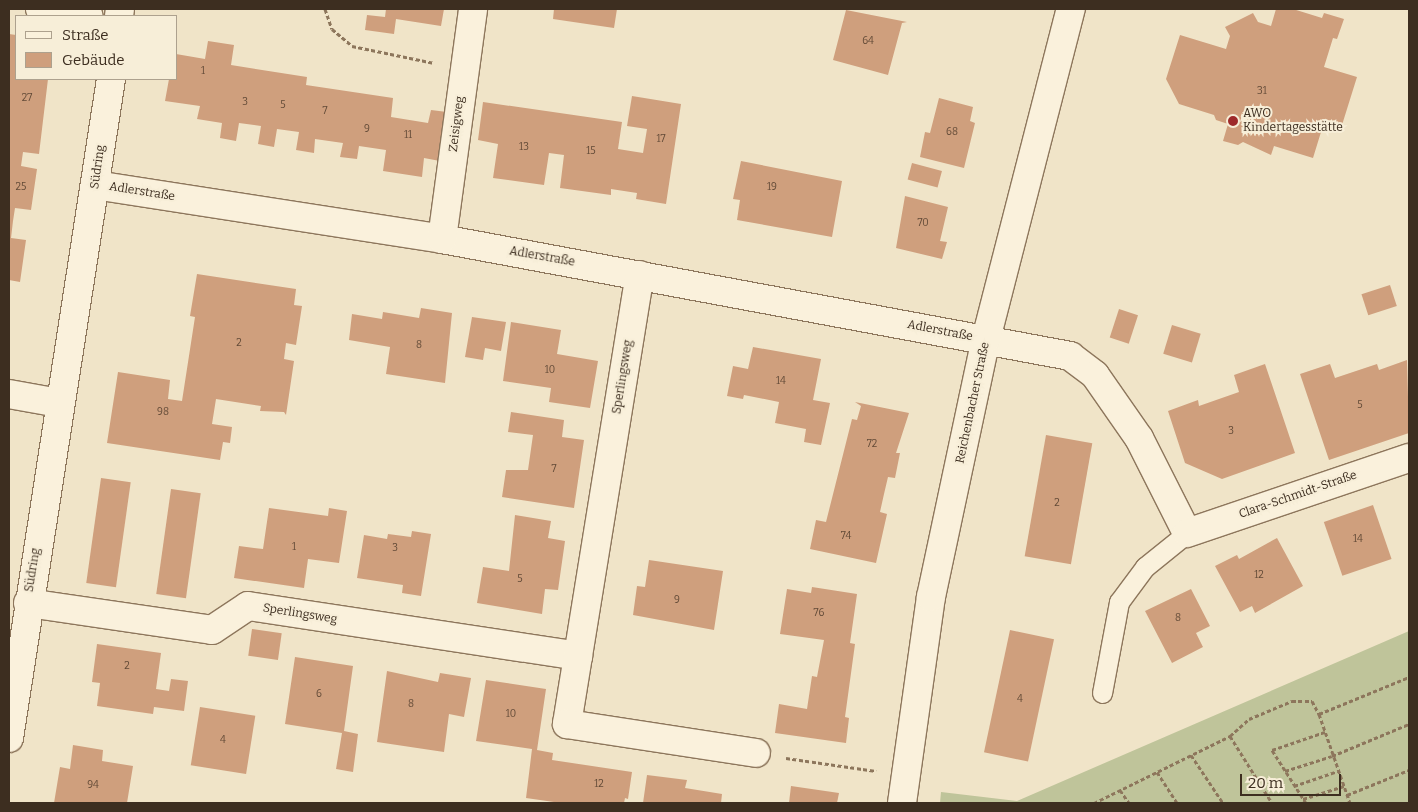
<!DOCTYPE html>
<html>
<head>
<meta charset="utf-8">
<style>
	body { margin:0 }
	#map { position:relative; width:1418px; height:812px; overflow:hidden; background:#f0e4c8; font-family:Bitter,serif }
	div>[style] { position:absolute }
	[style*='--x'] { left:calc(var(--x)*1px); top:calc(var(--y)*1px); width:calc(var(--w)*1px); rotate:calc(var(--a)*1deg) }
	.cemetery>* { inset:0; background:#bfc49a }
	.building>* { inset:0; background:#cf9f7d; transform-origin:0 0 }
	.path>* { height:3px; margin-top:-1.5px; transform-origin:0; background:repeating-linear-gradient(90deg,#8d765c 0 4px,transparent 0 6.5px) }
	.roads { filter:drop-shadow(1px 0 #8d765c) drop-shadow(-1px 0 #8d765c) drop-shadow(0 1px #8d765c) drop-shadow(0 -1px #8d765c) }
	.lane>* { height:19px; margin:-9.5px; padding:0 9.5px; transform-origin:9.5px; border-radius:9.5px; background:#faf1dc }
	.street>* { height:28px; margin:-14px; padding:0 14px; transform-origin:14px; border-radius:14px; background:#faf1dc }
	.secondary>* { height:28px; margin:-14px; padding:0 14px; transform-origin:14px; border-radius:14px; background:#faf1dc }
	.dots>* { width:14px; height:14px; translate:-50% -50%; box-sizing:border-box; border:2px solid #f7eed8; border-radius:50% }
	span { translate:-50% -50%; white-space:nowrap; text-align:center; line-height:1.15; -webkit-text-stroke:4px #f7eed8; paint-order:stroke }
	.number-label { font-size:10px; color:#624a37 }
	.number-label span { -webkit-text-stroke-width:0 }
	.poi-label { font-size:12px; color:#3d2e20 }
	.left { translate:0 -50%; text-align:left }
	.street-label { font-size:12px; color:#3d2e20 }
	.frame { position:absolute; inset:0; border:10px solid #3d2e20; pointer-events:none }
	.legend { position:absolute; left:15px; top:15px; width:162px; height:65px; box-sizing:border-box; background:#f7eed8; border:1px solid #ada18e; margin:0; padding:6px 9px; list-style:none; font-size:15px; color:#3d2e20 }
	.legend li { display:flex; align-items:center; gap:10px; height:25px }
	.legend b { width:25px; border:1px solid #ada18e }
	.scale { position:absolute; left:1240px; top:774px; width:101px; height:22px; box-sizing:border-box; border:2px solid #3d2e20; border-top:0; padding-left:6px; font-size:15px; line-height:18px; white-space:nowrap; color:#3d2e20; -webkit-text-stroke:4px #f7eed8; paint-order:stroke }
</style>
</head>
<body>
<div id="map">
	<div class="cemetery">
		<div style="clip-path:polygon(1409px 631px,1409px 803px,940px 803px,941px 792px,1017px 801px)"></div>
	</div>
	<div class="building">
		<div style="clip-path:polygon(386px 9px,444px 9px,441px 26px,396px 19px,394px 34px,365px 30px,367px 15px,385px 17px)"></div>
		<div style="clip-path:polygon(554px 9px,617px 9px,614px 28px,553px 19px)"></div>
		<div style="clip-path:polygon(1276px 9px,1293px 9px,1322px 18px,1324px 13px,1344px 19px,1337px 39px,1333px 38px,1324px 67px,1357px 77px,1342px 125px,1325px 119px,1313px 158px,1274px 146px,1271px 155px,1243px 142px,1238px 145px,1223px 141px,1228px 124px,1216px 120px,1214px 115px,1179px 104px,1166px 79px,1180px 35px,1226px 49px,1230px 36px,1225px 27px,1253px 13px,1258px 22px,1271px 26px)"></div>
		<div style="clip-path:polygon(846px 10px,907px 22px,902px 23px,888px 75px,833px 60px)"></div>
		<div style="clip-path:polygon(9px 34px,16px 35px,16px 79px,48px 79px,39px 154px,23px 152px,21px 166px,37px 169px,31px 210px,15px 208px,13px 221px,11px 238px,26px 240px,20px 282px,9px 280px)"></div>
		<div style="clip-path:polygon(208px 41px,234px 45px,231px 65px,307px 77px,306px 85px,393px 98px,391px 117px,428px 123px,431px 110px,447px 112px,440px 161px,424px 158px,422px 177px,383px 171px,386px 150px,359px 146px,357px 159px,340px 157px,343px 143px,315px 139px,314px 153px,296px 150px,299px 132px,277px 129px,274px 147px,258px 144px,261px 126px,239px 123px,236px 141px,220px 138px,222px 123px,197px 119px,200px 106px,165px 101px,169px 79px,176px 79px,176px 54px,205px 59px)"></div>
		<div style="clip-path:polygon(632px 96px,681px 104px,666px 204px,636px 199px,637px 193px,611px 189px,611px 195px,560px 188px,564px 155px,549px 153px,544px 185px,493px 178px,498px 144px,478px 140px,483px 102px,622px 122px,618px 149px,643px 153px,647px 129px,627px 126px)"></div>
		<div style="clip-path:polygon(939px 98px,973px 107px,970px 121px,975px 123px,964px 168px,920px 157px,925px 132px,930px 133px)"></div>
		<div style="clip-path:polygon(741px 161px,842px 181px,832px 237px,737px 220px,740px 200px,733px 199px)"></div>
		<div style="left:912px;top:163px;width:31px;height:17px;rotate:15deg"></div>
		<div style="clip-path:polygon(905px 196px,948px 207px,940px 241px,947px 242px,942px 259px,896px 248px)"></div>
		<div style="clip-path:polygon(197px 274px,296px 289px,294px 305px,302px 306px,296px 345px,286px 343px,284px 359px,294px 361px,286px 415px,284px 412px,260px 411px,261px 406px,216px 399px,212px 424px,232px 427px,230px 443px,223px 442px,220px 460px,107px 443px,118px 372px,170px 380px,168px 399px,182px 401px,195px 317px,190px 316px)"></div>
		<div style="left:1390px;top:285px;width:22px;height:30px;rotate:72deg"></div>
		<div style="clip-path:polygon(421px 308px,452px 313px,445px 383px,386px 374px,390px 347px,349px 340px,352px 314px,382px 319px,383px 312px,419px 318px)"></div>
		<div style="left:1119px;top:309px;width:20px;height:30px;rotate:18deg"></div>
		<div style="clip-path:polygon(472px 317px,506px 322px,501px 351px,485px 348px,483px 360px,465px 357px)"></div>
		<div style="clip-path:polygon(511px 322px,561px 330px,557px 354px,598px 361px,590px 408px,549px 402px,551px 388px,503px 381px)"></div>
		<div style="left:1172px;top:325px;width:30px;height:30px;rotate:17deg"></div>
		<div style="clip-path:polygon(753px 347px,821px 359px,813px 400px,830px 403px,821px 445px,804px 442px,806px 429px,775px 423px,779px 402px,744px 395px,743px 399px,727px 396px,733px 366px,748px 369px)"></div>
		<div style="clip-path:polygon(1407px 360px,1409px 433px,1329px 460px,1300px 374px,1330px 364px,1335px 378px,1377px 364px,1379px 370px)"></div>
		<div style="clip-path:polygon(1265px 364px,1295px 453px,1222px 479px,1185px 463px,1168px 411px,1198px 400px,1199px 406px,1239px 392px,1234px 375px)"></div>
		<div style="clip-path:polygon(855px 402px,909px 413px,896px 453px,900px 453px,895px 478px,888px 477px,884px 494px,880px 512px,887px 514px,876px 563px,810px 549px,816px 520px,826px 522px,852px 419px,857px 420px,861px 406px)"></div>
		<div style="clip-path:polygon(511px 412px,564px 420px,562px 437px,584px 440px,574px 508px,502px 497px,506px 470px,528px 470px,533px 435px,508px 432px)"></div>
		<div style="left:1046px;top:435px;width:47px;height:123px;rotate:10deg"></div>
		<div style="left:101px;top:478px;width:30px;height:106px;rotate:8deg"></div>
		<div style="left:171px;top:489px;width:30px;height:106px;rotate:8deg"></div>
		<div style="left:1373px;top:505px;width:57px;height:52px;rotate:71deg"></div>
		<div style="clip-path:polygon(269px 508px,328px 516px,329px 508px,347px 511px,339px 563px,308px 559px,304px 588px,234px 578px,239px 546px,263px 549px)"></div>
		<div style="clip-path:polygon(515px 515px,551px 521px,548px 538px,565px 541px,558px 590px,545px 589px,542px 614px,477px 603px,483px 567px,509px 571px)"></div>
		<div style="clip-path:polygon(412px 531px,431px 534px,421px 596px,402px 593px,403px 585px,357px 578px,364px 535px,387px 539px,388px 534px,411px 537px)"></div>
		<div style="clip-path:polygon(1277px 538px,1303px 586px,1255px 613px,1252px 606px,1240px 612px,1215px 566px,1237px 555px,1239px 559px)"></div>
		<div style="clip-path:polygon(649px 560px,723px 571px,714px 630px,633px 615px,637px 586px,645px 587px)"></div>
		<div style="clip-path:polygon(812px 587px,857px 594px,850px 643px,855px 644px,845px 717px,849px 718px,846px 743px,775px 733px,779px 704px,807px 709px,812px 676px,817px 677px,824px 640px,780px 634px,787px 589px,811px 593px)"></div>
		<div style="clip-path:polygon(1191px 589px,1210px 626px,1196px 633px,1203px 647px,1172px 663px,1145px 611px)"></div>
		<div style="left:252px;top:629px;width:30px;height:27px;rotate:8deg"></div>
		<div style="left:1010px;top:630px;width:45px;height:125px;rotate:12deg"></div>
		<div style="clip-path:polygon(97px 644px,161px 653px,156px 689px,169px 691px,171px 679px,188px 681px,184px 711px,154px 707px,153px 714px,97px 706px,100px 683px,92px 682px)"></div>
		<div style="clip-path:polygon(295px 657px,353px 666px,344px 731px,358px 734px,353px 772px,336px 769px,342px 733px,285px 724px)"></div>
		<div style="clip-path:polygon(387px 671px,438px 682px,440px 673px,471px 678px,464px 717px,449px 714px,444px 752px,377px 742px)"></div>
		<div style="clip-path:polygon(486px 680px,546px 689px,537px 750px,553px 753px,552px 760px,632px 772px,628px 799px,625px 798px,624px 803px,561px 803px,526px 798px,532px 749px,476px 741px)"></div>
		<div style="left:200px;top:707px;width:56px;height:59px;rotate:9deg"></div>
		<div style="clip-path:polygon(73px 745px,103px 750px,102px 761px,133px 766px,127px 803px,54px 803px,60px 767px,70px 769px)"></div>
		<div style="clip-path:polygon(647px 775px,687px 780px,685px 788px,722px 794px,721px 803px,643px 803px)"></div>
		<div style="clip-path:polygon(791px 786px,839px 793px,837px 803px,789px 803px)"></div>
	</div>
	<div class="path">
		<div style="--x:325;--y:9;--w:21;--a:71"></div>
		<div style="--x:332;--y:29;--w:26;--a:40"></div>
		<div style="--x:352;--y:46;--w:84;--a:11.7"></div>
		<div style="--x:1319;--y:714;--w:94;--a:70.8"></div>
		<div style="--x:1230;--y:736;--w:79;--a:57.9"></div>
		<div style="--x:1191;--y:755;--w:58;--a:56.3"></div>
		<div style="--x:786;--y:758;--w:91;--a:8.2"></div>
		<div style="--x:1285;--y:771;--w:49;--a:-17.7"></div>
		<div style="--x:1332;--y:756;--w:83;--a:-22.6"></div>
		<div style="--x:1157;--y:772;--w:37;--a:57"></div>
		<div style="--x:1294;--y:786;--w:46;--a:-18.8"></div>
		<div style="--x:1120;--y:790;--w:16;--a:55"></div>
		<div style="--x:1347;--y:795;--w:67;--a:-22"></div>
		<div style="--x:1303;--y:799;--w:43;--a:-17.6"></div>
		<div style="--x:1094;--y:803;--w:152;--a:-26.2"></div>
		<div style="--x:1230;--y:736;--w:25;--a:-42"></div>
		<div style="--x:1249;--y:719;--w:47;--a:-22.7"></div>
		<div style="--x:1292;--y:701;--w:20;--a:0"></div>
		<div style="--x:1312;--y:701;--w:15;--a:62"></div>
		<div style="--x:1319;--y:714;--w:97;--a:-22.3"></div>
		<div style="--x:1306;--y:803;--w:63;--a:-122.7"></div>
		<div style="--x:1272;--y:750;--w:56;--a:-18.8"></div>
	</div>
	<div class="roads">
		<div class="lane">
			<div style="--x:1102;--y:693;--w:93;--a:-79.4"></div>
			<div style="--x:1119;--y:602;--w:44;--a:-53.4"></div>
			<div style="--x:1145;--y:567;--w:54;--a:-39"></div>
		</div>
		<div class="street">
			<div style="--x:40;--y:9;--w:49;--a:8.1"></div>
			<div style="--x:119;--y:16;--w:7;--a:-82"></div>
			<div style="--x:95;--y:185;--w:351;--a:8.8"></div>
			<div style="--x:442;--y:239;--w:639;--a:10.55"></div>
			<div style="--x:1070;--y:356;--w:31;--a:37"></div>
			<div style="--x:1095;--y:375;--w:77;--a:55.1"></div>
			<div style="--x:1139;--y:438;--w:106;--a:63.2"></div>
			<div style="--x:1187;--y:533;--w:234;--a:-18.7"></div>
			<div style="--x:442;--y:239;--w:232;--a:-82.3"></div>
			<div style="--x:9;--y:394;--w:51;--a:10.2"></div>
			<div style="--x:28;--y:603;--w:186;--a:8.3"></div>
			<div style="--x:212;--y:630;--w:43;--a:-33.7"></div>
			<div style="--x:248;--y:606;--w:334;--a:8.6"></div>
			<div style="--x:578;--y:656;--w:386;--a:-80.8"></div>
			<div style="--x:578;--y:656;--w:69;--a:99.2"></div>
			<div style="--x:567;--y:724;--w:191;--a:8.7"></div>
			<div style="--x:9;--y:738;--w:667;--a:-81.2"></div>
		</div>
		<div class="secondary">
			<div style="--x:902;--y:803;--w:208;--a:-82"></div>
			<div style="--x:931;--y:597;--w:264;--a:-78"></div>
			<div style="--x:986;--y:339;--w:341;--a:-75.6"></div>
		</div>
	</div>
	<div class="dots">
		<div style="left:1233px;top:121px;background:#9e2a2b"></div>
	</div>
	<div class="number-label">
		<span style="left:868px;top:42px">64</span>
		<span style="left:203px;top:72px">1</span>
		<span style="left:1262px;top:92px">31</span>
		<span style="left:27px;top:99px">27</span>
		<span style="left:245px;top:103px">3</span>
		<span style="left:283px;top:106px">5</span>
		<span style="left:325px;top:112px">7</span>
		<span style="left:367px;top:130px">9</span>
		<span style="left:952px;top:133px">68</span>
		<span style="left:408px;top:136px">11</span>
		<span style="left:661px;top:140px">17</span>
		<span style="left:524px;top:148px">13</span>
		<span style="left:591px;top:152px">15</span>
		<span style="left:21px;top:188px">25</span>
		<span style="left:772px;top:188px">19</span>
		<span style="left:923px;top:224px">70</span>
		<span style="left:239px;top:344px">2</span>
		<span style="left:419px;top:346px">8</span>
		<span style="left:550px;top:371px">10</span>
		<span style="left:781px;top:382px">14</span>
		<span style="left:1360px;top:406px">5</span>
		<span style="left:163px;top:413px">98</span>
		<span style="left:1231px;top:432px">3</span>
		<span style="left:872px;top:445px">72</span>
		<span style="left:554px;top:470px">7</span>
		<span style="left:1057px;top:504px">2</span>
		<span style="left:846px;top:537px">74</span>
		<span style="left:1358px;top:540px">14</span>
		<span style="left:294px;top:548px">1</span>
		<span style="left:395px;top:549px">3</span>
		<span style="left:1259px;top:576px">12</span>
		<span style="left:520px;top:580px">5</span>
		<span style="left:677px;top:601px">9</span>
		<span style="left:819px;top:614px">76</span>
		<span style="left:1178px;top:619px">8</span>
		<span style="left:127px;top:667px">2</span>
		<span style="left:319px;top:695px">6</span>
		<span style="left:1020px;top:700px">4</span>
		<span style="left:411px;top:705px">8</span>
		<span style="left:511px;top:715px">10</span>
		<span style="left:223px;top:741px">4</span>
		<span style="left:599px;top:785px">12</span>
		<span style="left:93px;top:786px">94</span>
	</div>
	<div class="poi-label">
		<span class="left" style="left:1243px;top:121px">AWO<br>Kindertagesstätte</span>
	</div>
	<div class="street-label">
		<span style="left:457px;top:124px;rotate:-83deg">Zeisigweg</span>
		<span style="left:98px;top:167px;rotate:-82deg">Südring</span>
		<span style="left:142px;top:192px;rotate:9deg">Adlerstraße</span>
		<span style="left:542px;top:257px;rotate:10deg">Adlerstraße</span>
		<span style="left:940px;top:331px;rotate:11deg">Adlerstraße</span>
		<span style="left:623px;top:377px;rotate:-81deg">Sperlingsweg</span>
		<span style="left:973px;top:403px;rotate:-78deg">Reichenbacher Straße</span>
		<span style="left:1298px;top:495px;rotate:-19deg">Clara-Schmidt-Straße</span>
		<span style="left:33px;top:570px;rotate:-81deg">Südring</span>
		<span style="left:300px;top:614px;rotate:9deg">Sperlingsweg</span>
	</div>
	<div class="frame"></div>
	<ul class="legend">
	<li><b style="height:6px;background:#faf1dc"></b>Straße</li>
	<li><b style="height:14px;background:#cf9f7d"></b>Gebäude</li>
	</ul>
	<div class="scale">20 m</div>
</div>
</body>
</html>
